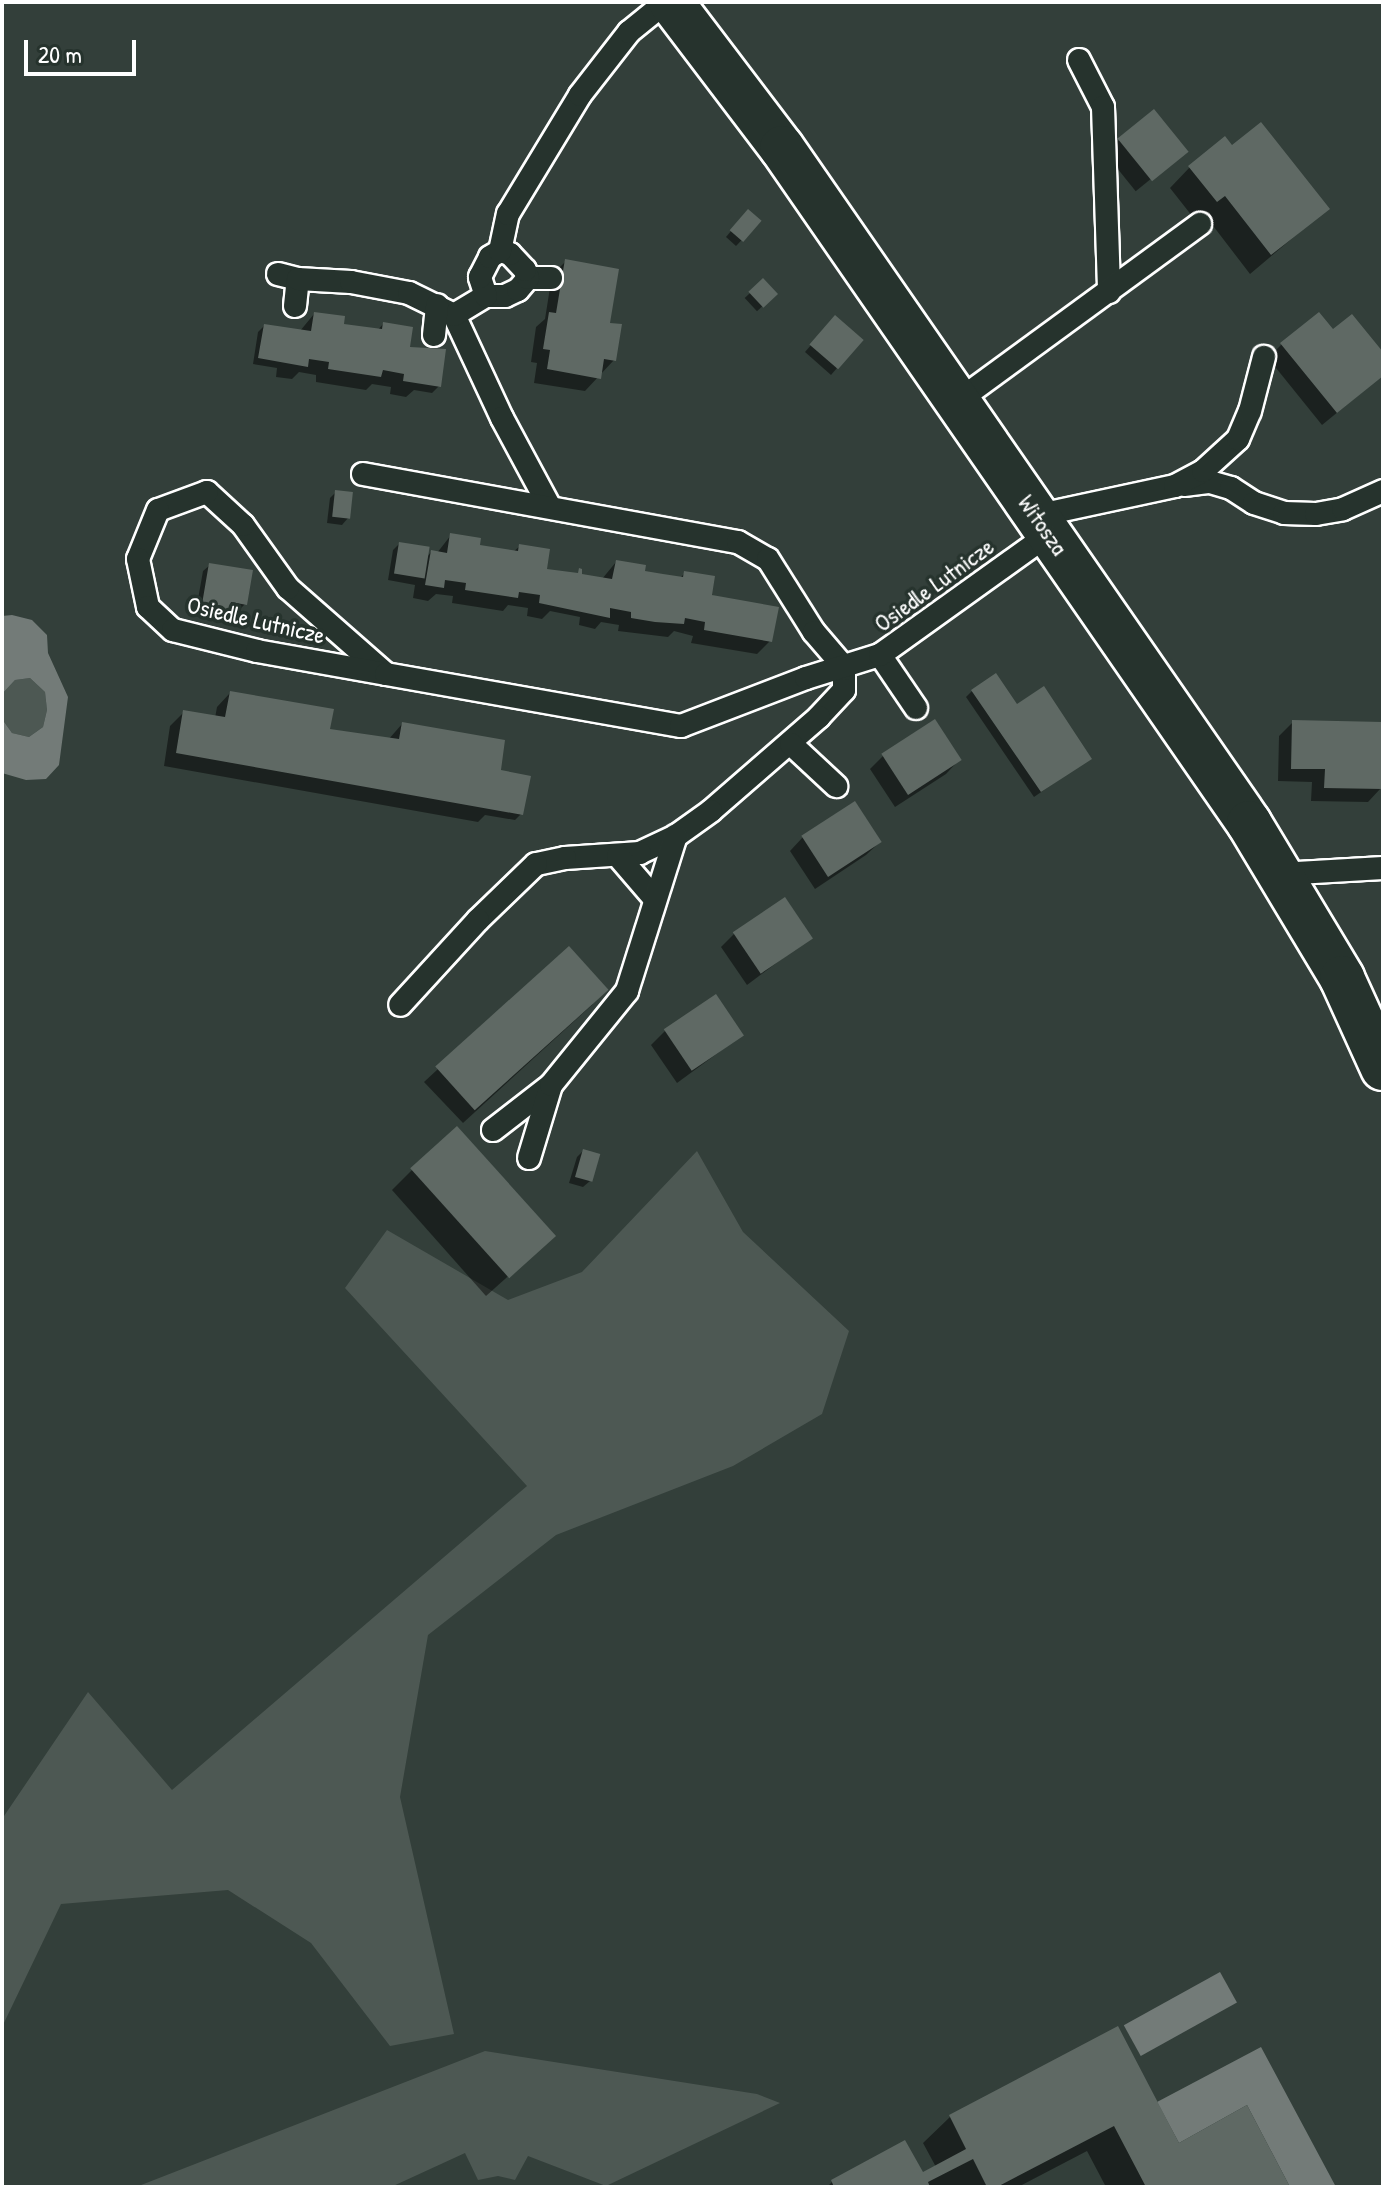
<!DOCTYPE html>
<html>
<head>
<meta charset="utf-8">
<style>
	body { margin:0 }
	#map { position:relative; width:1385px; height:2189px; overflow:hidden; background:#333f3a; font-family:"Patrick Hand",sans-serif }
	div>[style] { position:absolute }
	[style*='--x'] { left:calc(var(--x)*1px); top:calc(var(--y)*1px); width:calc(var(--w)*1px); rotate:calc(var(--a)*1deg) }
	.green>* { inset:0; background:#4d5853 }
	.water>* { inset:0; background:#737b78; transform-origin:0 0 }
	.shadow>* { inset:0; background:#0007; transform-origin:0 0 }
	.building>* { inset:0; background:#5f6964; transform-origin:0 0 }
	.roads { filter:drop-shadow(2px 0 #fff) drop-shadow(-2px 0 #fff) drop-shadow(0 2px #fff) drop-shadow(0 -2px #fff) }
	.lane>* { height:22px; margin:-11px; padding:0 11px; transform-origin:11px; border-radius:11px; background:#26332d }
	.secondary>* { height:44px; margin:-22px; padding:0 22px; transform-origin:22px; border-radius:22px; background:#26332d }
	span { translate:-50% -50%; white-space:nowrap; text-align:center; line-height:1.15; -webkit-text-stroke:7px #26332d; paint-order:stroke }
	.street-label { font-size:24px; color:#fff }
	.frame { position:absolute; inset:0; border:4px solid #fff; pointer-events:none }
	.scale { position:absolute; left:24px; top:40px; width:112px; height:36px; box-sizing:border-box; border:4px solid #fff; border-top:0; padding-left:10px; font-size:24px; line-height:28px; white-space:nowrap; color:#fff; -webkit-text-stroke:6px #26332d; paint-order:stroke }
</style>
</head>
<body>
<div id="map">
	<div class="green">
		<div style="clip-path:polygon(30px 678px,45px 692px,47px 710px,43px 727px,29px 737px,12px 733px,2px 719px,2px 694px,15px 680px)"></div>
		<div style="clip-path:polygon(697px 1151px,743px 1232px,849px 1331px,822px 1414px,733px 1466px,556px 1535px,428px 1635px,400px 1797px,454px 2034px,390px 2046px,311px 1943px,228px 1890px,61px 1904px,2px 2027px,2px 1819px,88px 1692px,172px 1790px,527px 1486px,345px 1288px,387px 1230px,508px 1300px,582px 1272px)"></div>
		<div style="clip-path:polygon(485px 2051px,757px 2094px,780px 2103px,606px 2186px,528px 2156px,515px 2180px,498px 2176px,478px 2180px,465px 2153px,391px 2187px,136px 2187px)"></div>
	</div>
	<div class="water">
		<div style="clip-path:polygon(12px 615px,32px 620px,47px 635px,48px 653px,68px 697px,59px 765px,46px 779px,26px 780px,2px 773px,2px 719px,12px 733px,29px 737px,43px 727px,47px 710px,45px 692px,30px 678px,15px 680px,2px 694px,2px 616px)"></div>
		<div style="left:1220px;top:1972px;width:35px;height:110px;rotate:61deg"></div>
		<div style="clip-path:polygon(1261px 2047px,1336px 2187px,1290px 2187px,1247px 2105px,1179px 2143px,1157px 2102px)"></div>
	</div>
	<div class="shadow">
		<div style="left:1154px;top:112px;width:50px;height:64px;rotate:51deg"></div>
		<div style="clip-path:polygon(1231px 148px,1327px 209px,1250px 274px,1204px 214px,1196px 221px,1170px 188px,1190px 167px)"></div>
		<div style="clip-path:polygon(742px 218px,760px 221px,736px 246px,726px 237px)"></div>
		<div style="clip-path:polygon(566px 261px,608px 324px,614px 360px,585px 391px,534px 383px,537px 363px,531px 362px,536px 327px,545px 319px,552px 275px)"></div>
		<div style="left:763px;top:281px;width:18px;height:25px;rotate:47deg"></div>
		<div style="clip-path:polygon(314px 314px,341px 325px,377px 331px,383px 324px,439px 386px,432px 393px,414px 390px,406px 397px,390px 394px,391px 387px,372px 384px,366px 390px,316px 382px,316px 375px,299px 372px,292px 379px,276px 377px,277px 368px,253px 364px,258px 332px,264px 326px,300px 331px)"></div>
		<div style="clip-path:polygon(829px 324px,837px 368px,831px 375px,805px 352px)"></div>
		<div style="clip-path:polygon(1333px 331px,1383px 355px,1383px 375px,1322px 425px,1268px 358px,1282px 344px)"></div>
		<div style="clip-path:polygon(336px 492px,348px 518px,342px 525px,327px 523px,330px 498px)"></div>
		<div style="clip-path:polygon(451px 535px,478px 547px,513px 552px,520px 546px,544px 571px,602px 579px,616px 562px,643px 573px,679px 579px,685px 573px,770px 641px,757px 654px,691px 643px,693px 636px,674px 631px,668px 637px,618px 631px,619px 625px,601px 622px,595px 629px,579px 625px,580px 617px,550px 611px,542px 619px,527px 616px,528px 608px,508px 605px,503px 611px,452px 603px,453px 596px,436px 594px,428px 601px,413px 598px,415px 585px,388px 580px,393px 550px,399px 544px,426px 558px,431px 552px,437px 553px)"></div>
		<div style="clip-path:polygon(210px 565px,245px 604px,239px 610px,228px 608px,220px 620px,195px 616px,203px 571px)"></div>
		<div style="clip-path:polygon(972px 691px,1016px 707px,1089px 759px,1034px 797px,966px 697px)"></div>
		<div style="clip-path:polygon(230px 693px,328px 731px,388px 740px,402px 724px,497px 777px,521px 814px,515px 820px,485px 815px,478px 822px,164px 766px,170px 726px,184px 712px,215px 718px,217px 707px)"></div>
		<div style="clip-path:polygon(1293px 722px,1381px 788px,1368px 802px,1311px 801px,1312px 782px,1278px 781px,1279px 736px)"></div>
		<div style="clip-path:polygon(883px 756px,959px 760px,946px 774px,895px 807px,870px 769px)"></div>
		<div style="clip-path:polygon(803px 837px,880px 842px,866px 855px,815px 889px,790px 851px)"></div>
		<div style="clip-path:polygon(734px 934px,810px 938px,747px 985px,721px 947px)"></div>
		<div style="clip-path:polygon(593px 1004px,463px 1123px,424px 1082px,438px 1069px)"></div>
		<div style="clip-path:polygon(665px 1031px,741px 1036px,677px 1083px,651px 1045px)"></div>
		<div style="clip-path:polygon(583px 1151px,590px 1181px,583px 1187px,569px 1183px,577px 1157px)"></div>
		<div style="clip-path:polygon(412px 1170px,553px 1236px,486px 1296px,392px 1190px)"></div>
		<div style="clip-path:polygon(1117px 2029px,1179px 2146px,1288px 2187px,1106px 2187px,1087px 2151px,1018px 2187px,827px 2187px,832px 2182px,922px 2174px,936px 2167px,923px 2143px,950px 2117px)"></div>
	</div>
	<div class="building">
		<div style="left:1154px;top:109px;width:55px;height:47px;rotate:51deg"></div>
		<div style="clip-path:polygon(1261px 122px,1330px 209px,1271px 255px,1225px 196px,1217px 202px,1188px 166px,1225px 136px,1232px 145px)"></div>
		<div style="left:748px;top:209px;width:18px;height:28px;rotate:41deg"></div>
		<div style="clip-path:polygon(565px 259px,619px 269px,610px 323px,622px 324px,616px 361px,604px 359px,601px 379px,547px 369px,550px 350px,543px 349px,549px 312px,556px 313px)"></div>
		<div style="left:763px;top:278px;width:22px;height:20px;rotate:47deg"></div>
		<div style="clip-path:polygon(314px 312px,345px 316px,344px 324px,382px 329px,383px 322px,413px 327px,410px 347px,446px 349px,441px 387px,403px 381px,404px 374px,383px 370px,381px 377px,328px 369px,329px 362px,309px 359px,308px 367px,258px 358px,264px 324px,311px 331px)"></div>
		<div style="clip-path:polygon(1319px 312px,1333px 329px,1352px 314px,1383px 352px,1383px 376px,1337px 413px,1280px 343px)"></div>
		<div style="left:835px;top:315px;width:38px;height:39px;rotate:41deg"></div>
		<div style="left:335px;top:490px;width:18px;height:27px;rotate:6deg"></div>
		<div style="clip-path:polygon(450px 533px,481px 538px,480px 545px,518px 551px,519px 544px,550px 549px,547px 569px,578px 573px,579px 568px,582px 569px,582px 574px,612px 579px,616px 560px,646px 565px,645px 571px,663px 574px,683px 577px,684px 571px,715px 576px,712px 595px,779px 607px,772px 642px,704px 630px,705px 622px,685px 618px,684px 624px,655px 622px,631px 618px,631px 612px,610px 608px,610px 618px,539px 603px,540px 595px,519px 592px,518px 598px,465px 590px,466px 583px,445px 580px,444px 588px,425px 585px,431px 550px,447px 553px)"></div>
		<div style="left:399px;top:542px;width:31px;height:32px;rotate:9deg"></div>
		<div style="clip-path:polygon(209px 563px,253px 570px,247px 605px,231px 602px,228px 615px,201px 610px)"></div>
		<div style="clip-path:polygon(996px 673px,1017px 704px,1044px 686px,1092px 759px,1041px 792px,971px 690px)"></div>
		<div style="clip-path:polygon(230px 691px,334px 709px,330px 729px,399px 739px,402px 722px,505px 740px,501px 770px,531px 776px,523px 815px,176px 753px,183px 710px,225px 717px)"></div>
		<div style="left:935px;top:719px;width:49px;height:64px;rotate:57deg"></div>
		<div style="clip-path:polygon(1292px 720px,1383px 722px,1383px 789px,1324px 788px,1325px 769px,1291px 769px)"></div>
		<div style="left:855px;top:801px;width:49px;height:64px;rotate:57deg"></div>
		<div style="left:785px;top:897px;width:50px;height:63px;rotate:56deg"></div>
		<div style="left:569px;top:946px;width:59px;height:180px;rotate:48deg"></div>
		<div style="left:716px;top:994px;width:50px;height:63px;rotate:56deg"></div>
		<div style="left:457px;top:1126px;width:148px;height:63px;rotate:48deg"></div>
		<div style="left:583px;top:1149px;width:18px;height:29px;rotate:16deg"></div>
		<div style="clip-path:polygon(1118px 2026px,1179px 2143px,1247px 2105px,1290px 2187px,1146px 2187px,1114px 2126px,997px 2187px,987px 2187px,973px 2159px,928px 2182px,930px 2187px,834px 2187px,831px 2180px,905px 2140px,923px 2172px,966px 2149px,949px 2115px)"></div>
	</div>
	<div class="roads">
		<div class="lane">
			<div style="--x:1079;--y:60;--w:53;--a:62.9"></div>
			<div style="--x:1103;--y:107;--w:185;--a:88.1"></div>
			<div style="--x:278;--y:274;--w:21;--a:14"></div>
			<div style="--x:528;--y:278;--w:23;--a:0"></div>
			<div style="--x:486;--y:296;--w:19;--a:0"></div>
			<div style="--x:505;--y:296;--w:14;--a:-25"></div>
			<div style="--x:518;--y:290;--w:16;--a:-50"></div>
			<div style="--x:528;--y:278;--w:9;--a:-111"></div>
			<div style="--x:525;--y:270;--w:22;--a:-133"></div>
			<div style="--x:510;--y:254;--w:10;--a:-163"></div>
			<div style="--x:295;--y:306;--w:27;--a:-84"></div>
			<div style="--x:298;--y:279;--w:53;--a:3.2"></div>
			<div style="--x:351;--y:282;--w:59;--a:10.7"></div>
			<div style="--x:409;--y:293;--w:50;--a:26.1"></div>
			<div style="--x:454;--y:315;--w:114;--a:65"></div>
			<div style="--x:502;--y:418;--w:101;--a:61.7"></div>
			<div style="--x:454;--y:315;--w:37;--a:-31"></div>
			<div style="--x:486;--y:296;--w:20;--a:-108"></div>
			<div style="--x:480;--y:277;--w:22;--a:-63"></div>
			<div style="--x:490;--y:257;--w:12;--a:-31"></div>
			<div style="--x:500;--y:251;--w:38;--a:-78"></div>
			<div style="--x:508;--y:214;--w:139;--a:-58.8"></div>
			<div style="--x:580;--y:95;--w:80;--a:-52.1"></div>
			<div style="--x:629;--y:32;--w:48;--a:-39"></div>
			<div style="--x:434;--y:335;--w:30;--a:-84"></div>
			<div style="--x:958;--y:401;--w:300;--a:-36.2"></div>
			<div style="--x:363;--y:474;--w:381;--a:10.3"></div>
			<div style="--x:738;--y:542;--w:34;--a:30"></div>
			<div style="--x:768;--y:559;--w:86;--a:57.8"></div>
			<div style="--x:814;--y:632;--w:46;--a:49.4"></div>
			<div style="--x:844;--y:667;--w:23;--a:90"></div>
			<div style="--x:844;--y:690;--w:37;--a:133"></div>
			<div style="--x:819;--y:717;--w:143;--a:139"></div>
			<div style="--x:711;--y:811;--w:43;--a:144.5"></div>
			<div style="--x:676;--y:836;--w:40;--a:155"></div>
			<div style="--x:640;--y:853;--w:75;--a:176.2"></div>
			<div style="--x:565;--y:858;--w:30;--a:168"></div>
			<div style="--x:536;--y:864;--w:81;--a:136"></div>
			<div style="--x:478;--y:920;--w:115;--a:132.5"></div>
			<div style="--x:1184;--y:485;--w:26;--a:-7"></div>
			<div style="--x:1210;--y:482;--w:22;--a:16"></div>
			<div style="--x:1231;--y:488;--w:27;--a:33"></div>
			<div style="--x:1254;--y:503;--w:32;--a:18"></div>
			<div style="--x:1284;--y:513;--w:32;--a:2"></div>
			<div style="--x:1316;--y:514;--w:27;--a:-10"></div>
			<div style="--x:1343;--y:509;--w:44;--a:-24.2"></div>
			<div style="--x:1035;--y:516;--w:143;--a:-12.1"></div>
			<div style="--x:1175;--y:486;--w:32;--a:-28"></div>
			<div style="--x:1203;--y:471;--w:47;--a:-42.4"></div>
			<div style="--x:1238;--y:439;--w:30;--a:-67"></div>
			<div style="--x:1250;--y:411;--w:56;--a:-75.5"></div>
			<div style="--x:880;--y:655;--w:64;--a:55.8"></div>
			<div style="--x:386;--y:674;--w:130;--a:-138.7"></div>
			<div style="--x:288;--y:588;--w:77;--a:-125.5"></div>
			<div style="--x:243;--y:525;--w:49;--a:-137.5"></div>
			<div style="--x:207;--y:492;--w:52;--a:159.8"></div>
			<div style="--x:158;--y:510;--w:53;--a:112.2"></div>
			<div style="--x:138;--y:559;--w:49;--a:78.2"></div>
			<div style="--x:148;--y:607;--w:34;--a:43"></div>
			<div style="--x:173;--y:630;--w:87;--a:14"></div>
			<div style="--x:257;--y:651;--w:131;--a:10.1"></div>
			<div style="--x:386;--y:674;--w:300;--a:10"></div>
			<div style="--x:681;--y:726;--w:134;--a:-21"></div>
			<div style="--x:806;--y:678;--w:77;--a:-17.3"></div>
			<div style="--x:880;--y:655;--w:208;--a:-35.6"></div>
			<div style="--x:791;--y:744;--w:62;--a:43"></div>
			<div style="--x:618;--y:856;--w:57;--a:49.3"></div>
			<div style="--x:1280;--y:874;--w:103;--a:-3.3"></div>
			<div style="--x:493;--y:1130;--w:73;--a:-37.8"></div>
			<div style="--x:529;--y:1158;--w:76;--a:-73.2"></div>
			<div style="--x:551;--y:1085;--w:121;--a:-51"></div>
			<div style="--x:627;--y:991;--w:163;--a:-72.5"></div>
		</div>
		<div class="secondary">
			<div style="--x:671;--y:2;--w:183;--a:52.8"></div>
			<div style="--x:782;--y:148;--w:821;--a:55.32"></div>
			<div style="--x:1249;--y:823;--w:181;--a:59"></div>
			<div style="--x:1342;--y:978;--w:99;--a:65.5"></div>
		</div>
	</div>
	<div class="street-label">
		<span style="left:1043px;top:525px;rotate:55deg">Witosza</span>
		<span style="left:934px;top:585px;rotate:-36deg">Osiedle Lutnicze</span>
		<span style="left:256px;top:620px;rotate:13deg">Osiedle Lutnicze</span>
	</div>
	<div class="frame"></div>
	<div class="scale">20 m</div>
</div>
</body>
</html>
